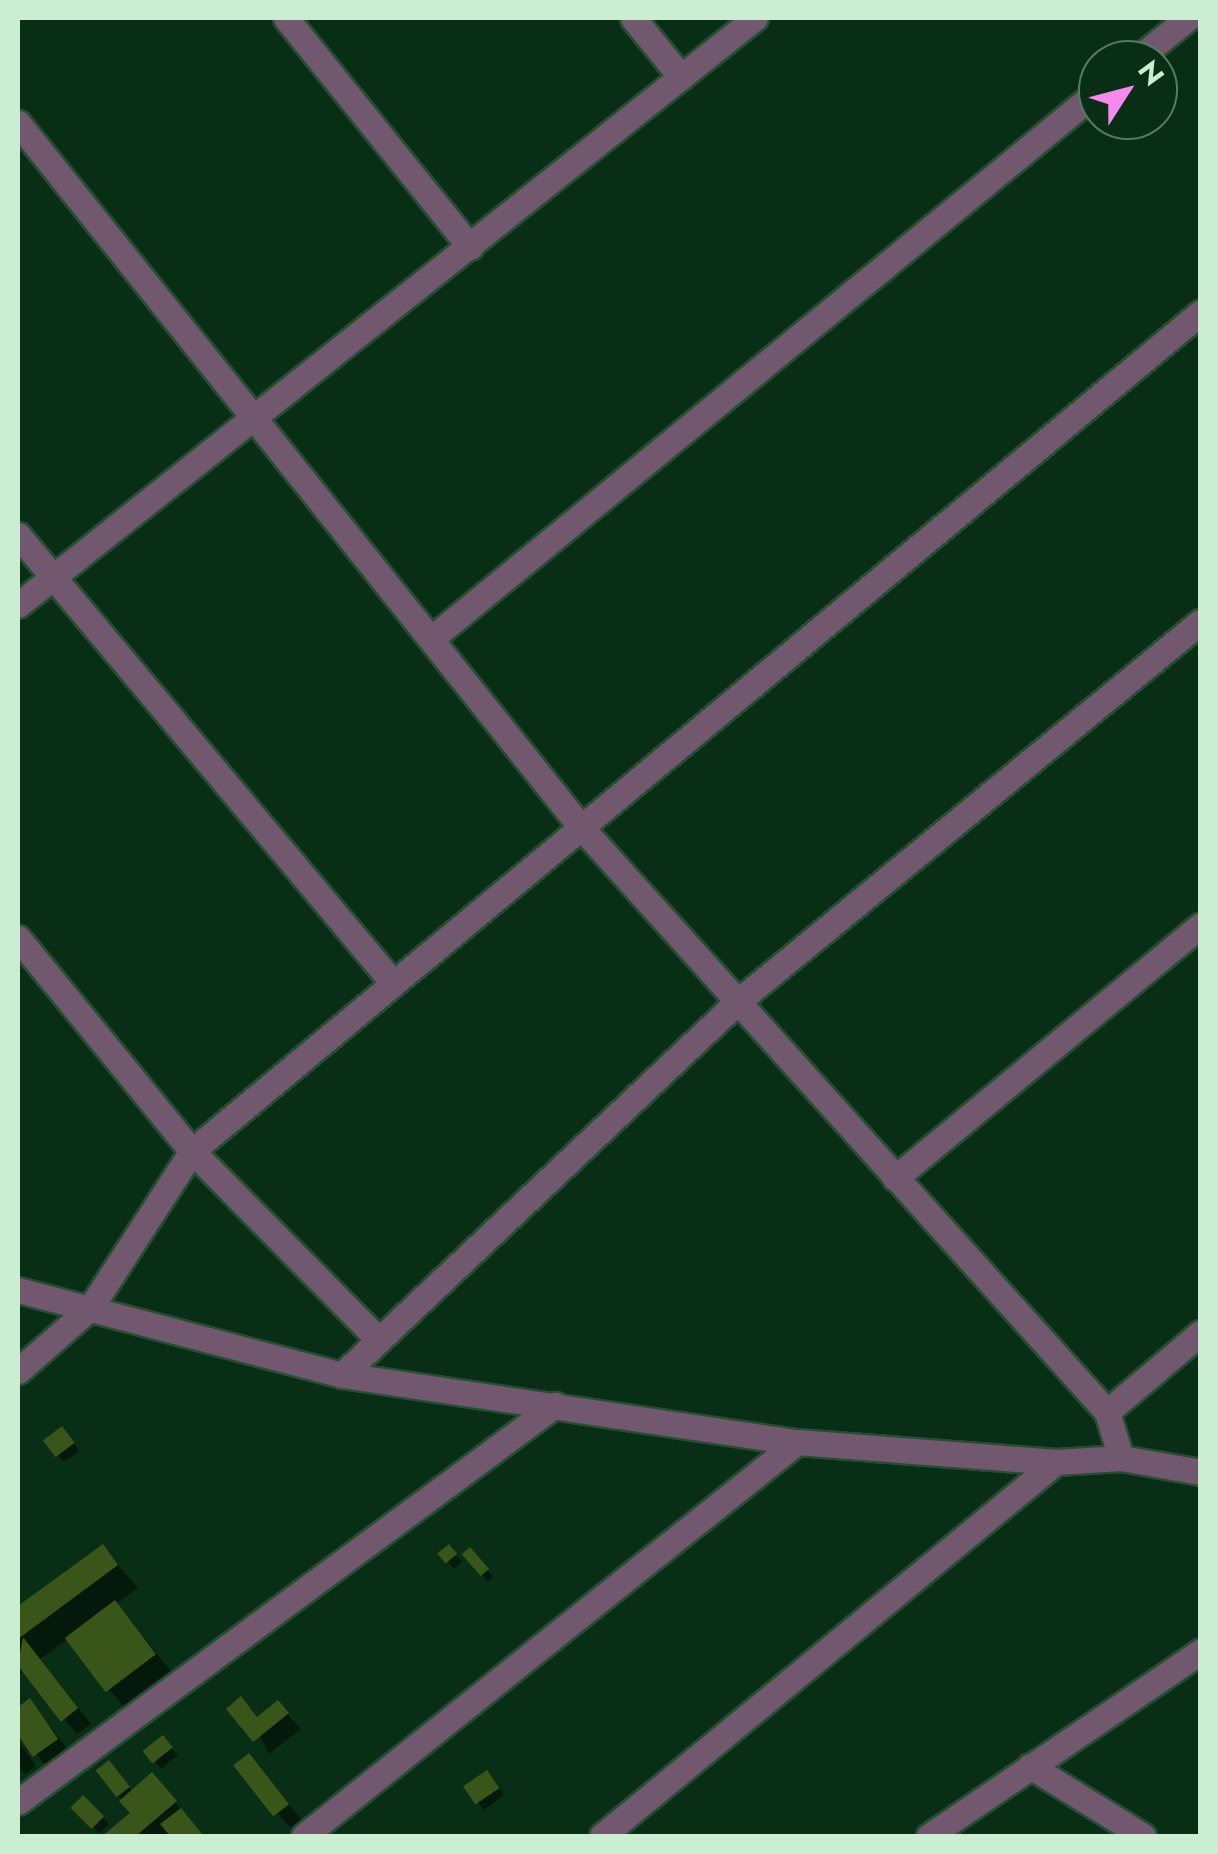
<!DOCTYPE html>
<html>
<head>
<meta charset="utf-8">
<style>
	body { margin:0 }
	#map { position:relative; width:1218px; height:1854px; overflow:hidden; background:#082f16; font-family:Jost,sans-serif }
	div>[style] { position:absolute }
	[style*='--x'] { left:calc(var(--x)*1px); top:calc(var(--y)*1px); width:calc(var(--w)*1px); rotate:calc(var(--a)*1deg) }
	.shadow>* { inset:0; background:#0007; transform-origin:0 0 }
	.building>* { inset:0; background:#395519; transform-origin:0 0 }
	.roads { filter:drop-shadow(2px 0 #274e34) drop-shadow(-2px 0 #274e34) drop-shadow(0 2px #274e34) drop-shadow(0 -2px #274e34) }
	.street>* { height:25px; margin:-12.5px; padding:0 12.5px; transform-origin:12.5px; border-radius:12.5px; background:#72586f }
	span { translate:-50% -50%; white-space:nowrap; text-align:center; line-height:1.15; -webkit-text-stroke:8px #082f16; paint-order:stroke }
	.frame { position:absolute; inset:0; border:20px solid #cbeed2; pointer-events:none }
	.north { position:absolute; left:1078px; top:40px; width:100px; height:100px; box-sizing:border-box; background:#082f16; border:2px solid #567b61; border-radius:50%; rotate:54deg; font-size:28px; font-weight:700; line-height:40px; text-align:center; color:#cbeed2 }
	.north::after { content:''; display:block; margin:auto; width:35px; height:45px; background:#f788ec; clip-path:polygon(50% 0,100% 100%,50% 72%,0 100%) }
</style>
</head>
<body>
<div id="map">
	<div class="shadow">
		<div style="clip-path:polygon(69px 1435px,79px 1451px,64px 1462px,58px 1456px)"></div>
		<div style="clip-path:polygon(448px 1547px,462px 1562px,454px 1569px,448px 1562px)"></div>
		<div style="clip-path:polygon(103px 1548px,138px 1588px,116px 1604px,176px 1677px,128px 1712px,68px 1639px,40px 1659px,91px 1724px,77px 1734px,24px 1671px,18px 1676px,18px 1609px)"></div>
		<div style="clip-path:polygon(477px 1556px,493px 1577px,488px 1582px,482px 1575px)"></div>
		<div style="clip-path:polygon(241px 1700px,259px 1719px,278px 1704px,301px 1729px,269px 1754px)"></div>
		<div style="clip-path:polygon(30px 1701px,71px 1754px,49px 1770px,18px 1730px,18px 1710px)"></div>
		<div style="clip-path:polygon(18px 1741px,36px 1766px,25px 1774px,18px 1766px)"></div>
		<div style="clip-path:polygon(169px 1745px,178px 1755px,161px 1769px,155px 1762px)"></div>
		<div style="left:248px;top:1756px;width:83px;height:14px;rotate:50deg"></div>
		<div style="clip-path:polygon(116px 1770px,133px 1792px,166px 1790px,202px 1836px,106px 1836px,133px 1813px,118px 1796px)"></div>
		<div style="clip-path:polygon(493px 1780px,504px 1795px,484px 1810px,466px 1788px)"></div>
		<div style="left:83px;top:1799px;width:36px;height:13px;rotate:44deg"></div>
	</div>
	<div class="building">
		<div style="left:62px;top:1426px;width:21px;height:24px;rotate:53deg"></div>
		<div style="clip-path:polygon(103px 1544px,118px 1565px,18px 1639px,18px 1606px)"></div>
		<div style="left:449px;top:1544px;width:13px;height:15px;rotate:51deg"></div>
		<div style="left:470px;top:1547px;width:29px;height:11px;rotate:49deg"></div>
		<div style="left:115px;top:1600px;width:68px;height:63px;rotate:53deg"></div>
		<div style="clip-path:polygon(23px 1637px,78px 1708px,61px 1722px,18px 1666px)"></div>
		<div style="clip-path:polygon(241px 1696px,257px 1717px,278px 1700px,289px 1713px,253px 1742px,226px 1709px)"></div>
		<div style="clip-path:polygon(30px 1698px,58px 1739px,33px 1757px,18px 1735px,18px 1707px)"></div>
		<div style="left:163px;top:1735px;width:16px;height:26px;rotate:52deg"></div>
		<div style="left:249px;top:1753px;width:65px;height:20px;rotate:52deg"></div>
		<div style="left:109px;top:1760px;width:34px;height:17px;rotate:52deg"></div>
		<div style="left:487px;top:1770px;width:22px;height:29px;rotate:56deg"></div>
		<div style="clip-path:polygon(152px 1772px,177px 1801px,136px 1836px,102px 1836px,130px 1813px,119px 1801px)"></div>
		<div style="left:83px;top:1795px;width:30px;height:18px;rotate:45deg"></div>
		<div style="clip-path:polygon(181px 1808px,202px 1834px,198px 1836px,170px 1836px,160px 1824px)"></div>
	</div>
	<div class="roads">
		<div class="street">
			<div style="--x:286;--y:18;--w:294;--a:51.2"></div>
			<div style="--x:633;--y:18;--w:76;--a:50.9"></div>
			<div style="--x:1136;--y:60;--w:67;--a:-38.9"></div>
			<div style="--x:18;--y:123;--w:900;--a:51.36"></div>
			<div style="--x:580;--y:826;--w:788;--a:48.03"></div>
			<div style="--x:1107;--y:1412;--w:48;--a:73.1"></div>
			<div style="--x:18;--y:535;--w:584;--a:50.07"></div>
			<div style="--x:18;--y:605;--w:942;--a:-38.54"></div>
			<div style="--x:432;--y:638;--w:862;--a:-39.4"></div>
			<div style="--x:18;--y:938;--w:275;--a:50.8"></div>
			<div style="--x:192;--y:1151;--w:266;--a:45.3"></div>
			<div style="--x:895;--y:1178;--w:396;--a:-39.6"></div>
			<div style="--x:18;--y:1290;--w:335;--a:14.7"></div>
			<div style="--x:342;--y:1375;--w:460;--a:8.4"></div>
			<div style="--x:797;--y:1442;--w:260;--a:4.4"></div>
			<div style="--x:1056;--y:1462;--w:65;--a:-3.5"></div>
			<div style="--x:1121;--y:1458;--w:80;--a:10"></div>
			<div style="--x:18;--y:1371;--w:97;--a:-41.2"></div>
			<div style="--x:91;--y:1307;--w:186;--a:-57.1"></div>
			<div style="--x:192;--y:1151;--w:1311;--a:-39.74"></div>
			<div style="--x:342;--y:1375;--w:542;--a:-43.35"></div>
			<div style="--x:736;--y:1003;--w:600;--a:-39.39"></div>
			<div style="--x:1107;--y:1412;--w:122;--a:-40.3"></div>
			<div style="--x:1030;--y:1766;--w:133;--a:31.8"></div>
			<div style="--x:18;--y:1802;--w:668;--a:-36.48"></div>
			<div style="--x:304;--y:1836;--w:631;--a:-38.63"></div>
			<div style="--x:602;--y:1836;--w:588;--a:-39.48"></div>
			<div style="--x:929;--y:1836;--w:328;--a:-34.2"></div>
		</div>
	</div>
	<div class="frame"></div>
	<div class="north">N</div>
</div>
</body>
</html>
